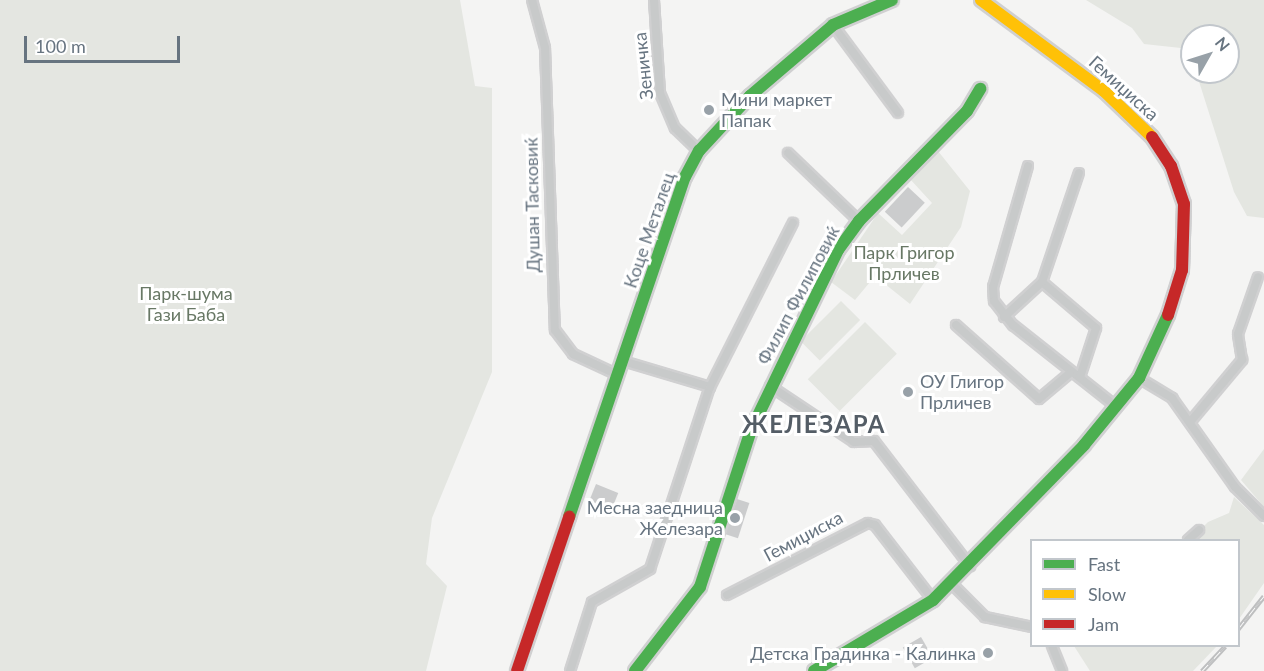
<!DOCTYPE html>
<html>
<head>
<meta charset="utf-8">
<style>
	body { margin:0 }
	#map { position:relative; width:1264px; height:671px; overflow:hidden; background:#f4f4f3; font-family:Lato,sans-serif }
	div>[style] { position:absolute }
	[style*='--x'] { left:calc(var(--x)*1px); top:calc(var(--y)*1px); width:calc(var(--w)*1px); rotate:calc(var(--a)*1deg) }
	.green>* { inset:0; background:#e4e6e1; transform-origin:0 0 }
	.building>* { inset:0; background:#cbcccd; transform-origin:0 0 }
	.roads { filter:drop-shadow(2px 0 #d0d0d1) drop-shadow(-2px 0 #d0d0d1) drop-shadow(0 2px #d0d0d1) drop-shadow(0 -2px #d0d0d1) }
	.street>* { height:8px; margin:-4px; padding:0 4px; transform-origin:4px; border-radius:4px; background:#c8caca }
	.fast>* { height:12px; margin:-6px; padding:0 6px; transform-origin:6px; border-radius:6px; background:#4caf50 }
	.slow>* { height:12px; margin:-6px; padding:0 6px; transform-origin:6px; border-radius:6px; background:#ffc107 }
	.jam>* { height:12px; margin:-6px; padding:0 6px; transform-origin:6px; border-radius:6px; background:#c62828 }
	.rail>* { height:5px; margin-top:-2.5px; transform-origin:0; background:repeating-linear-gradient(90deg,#fff 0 9px,#bebfc0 0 18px); box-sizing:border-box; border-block:2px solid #bebfc0 }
	.dots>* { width:16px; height:16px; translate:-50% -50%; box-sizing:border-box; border:3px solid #fff; border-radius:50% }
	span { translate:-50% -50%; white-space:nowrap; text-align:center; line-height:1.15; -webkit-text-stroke:6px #fff; paint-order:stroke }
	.street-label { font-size:18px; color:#677480 }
	.poi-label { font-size:18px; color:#677480 }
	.left { translate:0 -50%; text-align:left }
	.right { translate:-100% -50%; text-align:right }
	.park-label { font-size:18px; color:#687865 }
	.district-label { font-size:24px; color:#545d66; font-weight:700; letter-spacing:1.5px }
	.legend { position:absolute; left:1030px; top:539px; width:210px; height:108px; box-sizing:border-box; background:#fff; border:2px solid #c2c7cc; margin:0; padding:8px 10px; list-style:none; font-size:18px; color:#677480 }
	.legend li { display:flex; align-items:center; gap:12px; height:30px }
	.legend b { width:30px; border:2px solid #c2c7cc }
	.north { position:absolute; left:1180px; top:24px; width:60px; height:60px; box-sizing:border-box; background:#fff; border:2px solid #c2c7cc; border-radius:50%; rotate:51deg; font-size:16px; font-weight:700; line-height:24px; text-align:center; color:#677480 }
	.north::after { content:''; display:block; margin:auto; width:21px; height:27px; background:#98a1a8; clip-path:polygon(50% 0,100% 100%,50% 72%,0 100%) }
	.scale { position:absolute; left:24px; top:36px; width:156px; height:27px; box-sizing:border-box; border:3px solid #677480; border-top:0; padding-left:8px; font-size:18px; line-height:21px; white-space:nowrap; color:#677480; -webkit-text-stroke:4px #fff; paint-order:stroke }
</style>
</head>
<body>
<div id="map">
	<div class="green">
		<div style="clip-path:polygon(0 0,460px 0,475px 86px,492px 88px,492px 372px,432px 518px,426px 564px,447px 586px,426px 671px,0 671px)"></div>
		<div style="clip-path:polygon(1086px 0,1264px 0,1264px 218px,1247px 216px,1234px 192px,1196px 72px,1228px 72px,1228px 36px,1192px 36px,1192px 55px,1190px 49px,1144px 44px,1132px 28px)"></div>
		<div style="clip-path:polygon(938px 151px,970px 191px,961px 227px,910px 304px,875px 276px,855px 300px,831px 282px,878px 213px,902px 235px,932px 203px,910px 179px)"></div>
		<div style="left:841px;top:301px;width:27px;height:57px;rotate:45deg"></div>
		<div style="left:865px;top:322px;width:45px;height:81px;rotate:45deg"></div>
		<div style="clip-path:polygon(1264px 449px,1264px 507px,1241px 480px)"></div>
		<div style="clip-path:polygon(1234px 497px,1264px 525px,1264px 583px,1239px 619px,1238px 540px,1190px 540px,1208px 522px,1229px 513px)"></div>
		<div style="clip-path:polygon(1074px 646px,1217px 646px,1193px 671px,1090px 671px)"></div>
	</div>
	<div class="building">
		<div style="left:908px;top:187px;width:23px;height:34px;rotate:43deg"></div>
		<div style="left:596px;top:484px;width:24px;height:18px;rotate:22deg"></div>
		<div style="left:737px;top:499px;width:13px;height:37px;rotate:18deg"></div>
		<div style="left:921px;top:637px;width:24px;height:21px;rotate:60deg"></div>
	</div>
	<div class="roads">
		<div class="street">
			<div style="--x:532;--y:0;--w:50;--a:74.8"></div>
			<div style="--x:545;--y:48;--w:282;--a:88"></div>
			<div style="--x:555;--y:330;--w:30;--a:53"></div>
			<div style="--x:573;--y:354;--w:50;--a:25"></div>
			<div style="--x:654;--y:0;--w:93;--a:86.3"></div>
			<div style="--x:660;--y:93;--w:38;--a:67"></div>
			<div style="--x:675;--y:128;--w:33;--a:44"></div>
			<div style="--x:833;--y:25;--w:109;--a:53.5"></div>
			<div style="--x:788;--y:153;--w:98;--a:43.8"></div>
			<div style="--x:1028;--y:166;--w:126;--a:106.1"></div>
			<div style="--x:993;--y:287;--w:14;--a:86"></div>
			<div style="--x:994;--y:301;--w:31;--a:52"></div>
			<div style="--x:1013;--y:325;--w:132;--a:38.3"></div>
			<div style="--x:1042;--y:282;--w:71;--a:40.4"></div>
			<div style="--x:1096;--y:328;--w:52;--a:108.1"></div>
			<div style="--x:1004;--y:317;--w:52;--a:-42.6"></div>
			<div style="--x:1042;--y:282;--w:115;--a:-71.3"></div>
			<div style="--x:956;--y:325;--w:111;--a:41.7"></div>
			<div style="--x:1039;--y:399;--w:40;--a:-40"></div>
			<div style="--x:623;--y:361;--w:91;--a:16.6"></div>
			<div style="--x:1139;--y:378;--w:39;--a:31"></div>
			<div style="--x:1172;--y:398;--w:109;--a:54.7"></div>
			<div style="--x:1235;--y:487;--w:41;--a:45"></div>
			<div style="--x:770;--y:386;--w:101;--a:33.7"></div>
			<div style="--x:854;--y:442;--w:20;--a:-3"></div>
			<div style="--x:874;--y:441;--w:158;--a:52.5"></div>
			<div style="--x:1191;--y:421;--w:80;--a:-50.1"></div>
			<div style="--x:1242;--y:360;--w:26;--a:-99"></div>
			<div style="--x:1238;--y:334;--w:60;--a:-70.7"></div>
			<div style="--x:1188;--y:540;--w:15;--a:-42"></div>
			<div style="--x:952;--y:584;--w:47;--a:45"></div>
			<div style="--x:985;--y:617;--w:48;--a:12"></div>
			<div style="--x:727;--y:595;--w:158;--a:-27.1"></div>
			<div style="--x:868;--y:523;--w:7;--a:16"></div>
			<div style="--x:875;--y:525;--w:95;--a:52.3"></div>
			<div style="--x:1052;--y:646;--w:27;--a:68"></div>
			<div style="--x:570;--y:671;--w:72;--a:-72.3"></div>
			<div style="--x:592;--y:602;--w:67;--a:-29.6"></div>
			<div style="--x:650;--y:569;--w:192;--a:-71.8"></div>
			<div style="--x:710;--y:387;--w:184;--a:-63.2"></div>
		</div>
		<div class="fast">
			<div style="--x:569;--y:517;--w:359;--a:-71.2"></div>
			<div style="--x:685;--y:177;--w:30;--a:-62"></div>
			<div style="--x:699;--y:151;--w:75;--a:-47.2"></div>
			<div style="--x:750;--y:96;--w:109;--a:-40.5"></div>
			<div style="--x:833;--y:25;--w:64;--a:-23"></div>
			<div style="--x:635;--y:671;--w:106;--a:-52.3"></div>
			<div style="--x:700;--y:587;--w:165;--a:-72"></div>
			<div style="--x:751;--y:430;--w:200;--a:-64.2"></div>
			<div style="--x:838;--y:250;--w:36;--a:-54"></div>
			<div style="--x:859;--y:221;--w:154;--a:-45.5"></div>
			<div style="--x:967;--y:111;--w:26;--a:-59"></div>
			<div style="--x:814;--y:671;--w:139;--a:-30.8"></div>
			<div style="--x:933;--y:600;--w:216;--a:-45.7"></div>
			<div style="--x:1084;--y:445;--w:87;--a:-50.6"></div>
			<div style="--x:1139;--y:378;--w:69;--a:-65.3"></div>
		</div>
		<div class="slow">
			<div style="--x:981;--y:0;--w:153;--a:36.5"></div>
			<div style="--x:1104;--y:91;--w:66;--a:43.8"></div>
		</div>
		<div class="jam">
			<div style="--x:1152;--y:137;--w:35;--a:57"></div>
			<div style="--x:1171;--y:166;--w:40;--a:71.1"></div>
			<div style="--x:1184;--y:204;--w:66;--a:91.7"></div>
			<div style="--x:1182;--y:270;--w:47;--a:107.3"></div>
			<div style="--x:517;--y:671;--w:163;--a:-71.3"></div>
		</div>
	</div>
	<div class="rail">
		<div style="--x:1238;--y:629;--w:42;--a:-51.8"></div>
		<div style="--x:1202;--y:671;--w:34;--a:-47"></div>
	</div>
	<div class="dots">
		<div style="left:709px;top:110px;background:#98a1a8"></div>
		<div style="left:908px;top:392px;background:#98a1a8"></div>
		<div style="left:735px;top:518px;background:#98a1a8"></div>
		<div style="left:988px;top:653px;background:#98a1a8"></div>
	</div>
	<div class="street-label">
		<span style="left:643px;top:66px;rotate:-96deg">Зеничка</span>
		<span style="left:1124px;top:88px;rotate:42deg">Гемиџиска</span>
		<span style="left:532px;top:205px;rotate:-91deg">Душан Тасковиќ</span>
		<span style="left:649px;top:230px;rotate:-71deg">Коце Металец</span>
		<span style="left:798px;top:295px;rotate:-62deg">Филип Филиповиќ</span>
		<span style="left:803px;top:536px;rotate:-28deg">Гемиџиска</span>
	</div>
	<div class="poi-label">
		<span class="left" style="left:721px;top:110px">Мини маркет<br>Папак</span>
		<span class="left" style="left:920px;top:392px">ОУ Глигор<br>Прличев</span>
		<span class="right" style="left:723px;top:518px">Месна заедница<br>Железара</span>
		<span class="right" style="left:976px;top:653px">Детска Градинка - Калинка</span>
	</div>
	<div class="park-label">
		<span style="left:904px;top:263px">Парк Григор<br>Прличев</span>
		<span style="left:186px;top:304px">Парк-шума<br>Гази Баба</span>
	</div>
	<div class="district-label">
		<span style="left:814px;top:424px">ЖЕЛЕЗАРА</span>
	</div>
	<ul class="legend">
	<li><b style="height:8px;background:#4caf50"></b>Fast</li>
	<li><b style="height:8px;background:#ffc107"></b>Slow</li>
	<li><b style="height:8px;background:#c62828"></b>Jam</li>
	</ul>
	<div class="north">N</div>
	<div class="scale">100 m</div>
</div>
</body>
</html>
